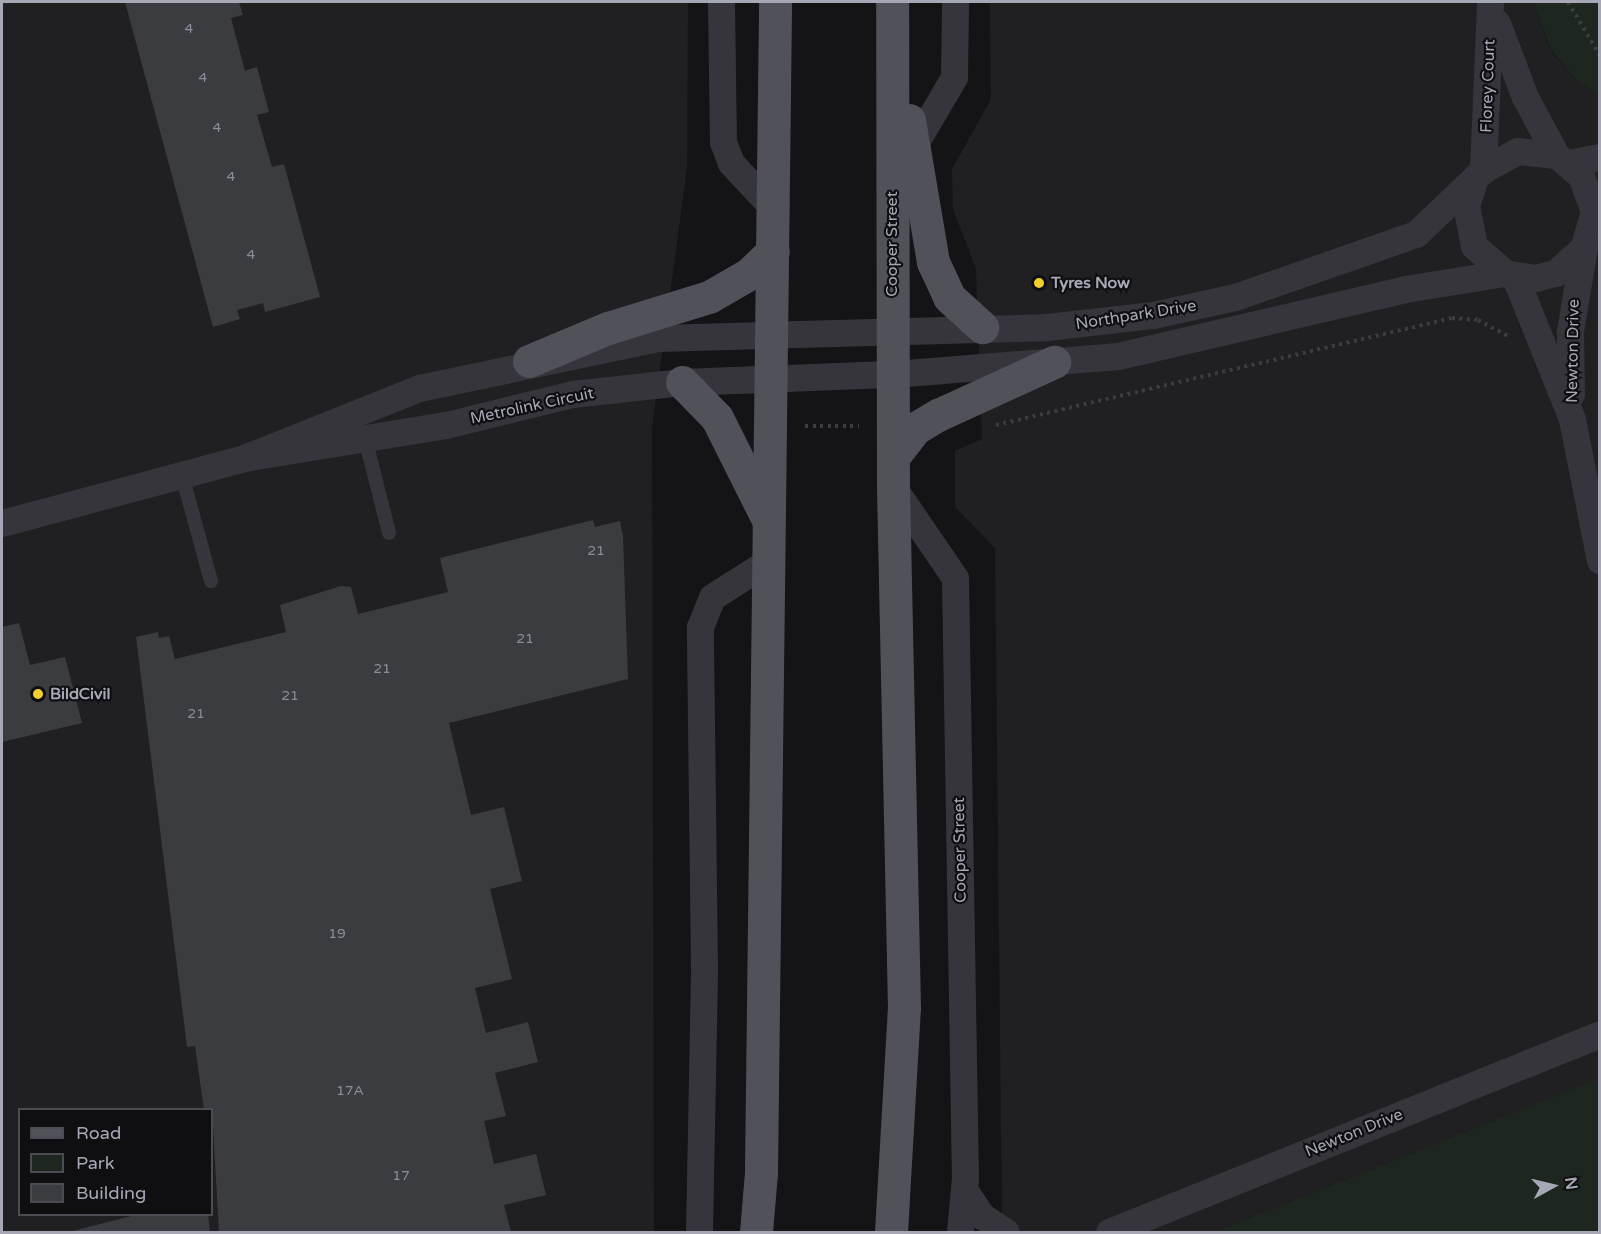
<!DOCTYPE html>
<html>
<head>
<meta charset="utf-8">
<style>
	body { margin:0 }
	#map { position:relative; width:1601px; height:1234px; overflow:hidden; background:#141416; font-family:"Varela Round",sans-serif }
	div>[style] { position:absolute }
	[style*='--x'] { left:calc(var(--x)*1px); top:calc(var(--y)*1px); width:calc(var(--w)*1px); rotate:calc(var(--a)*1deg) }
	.built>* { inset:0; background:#202023 }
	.green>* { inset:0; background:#1e2620 }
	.building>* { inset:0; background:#3b3c40 }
	.path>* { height:4px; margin-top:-2px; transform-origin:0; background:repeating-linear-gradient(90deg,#3b3c42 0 3px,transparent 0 7.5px) }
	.service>* { height:14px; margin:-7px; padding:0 7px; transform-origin:7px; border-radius:7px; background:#35353b }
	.minor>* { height:27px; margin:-13.5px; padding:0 13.5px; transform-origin:13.5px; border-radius:13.5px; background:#35353b }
	.primary>* { height:33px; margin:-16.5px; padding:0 16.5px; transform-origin:16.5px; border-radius:16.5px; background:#51515a }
	.dots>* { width:16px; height:16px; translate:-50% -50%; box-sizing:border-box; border:3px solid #0f0f11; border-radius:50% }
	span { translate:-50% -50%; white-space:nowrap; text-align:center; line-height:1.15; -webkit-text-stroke:4.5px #0f0f11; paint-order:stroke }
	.number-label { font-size:14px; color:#8b8d98 }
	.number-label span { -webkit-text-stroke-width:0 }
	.street-label { font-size:16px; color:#a6a8b6 }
	.poi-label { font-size:16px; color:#a6a8b6; font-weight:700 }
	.left { translate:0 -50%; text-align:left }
	.frame { position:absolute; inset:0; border:3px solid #a6a8b6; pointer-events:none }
	.legend { position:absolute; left:18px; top:1108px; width:195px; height:108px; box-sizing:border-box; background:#0f0f11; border:2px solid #4b4c53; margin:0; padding:8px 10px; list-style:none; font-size:18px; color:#a6a8b6 }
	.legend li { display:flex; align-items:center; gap:12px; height:30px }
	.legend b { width:30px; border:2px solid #4b4c53 }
	.north { position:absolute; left:1523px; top:1156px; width:60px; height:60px; -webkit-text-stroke:4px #0f0f11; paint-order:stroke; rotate:82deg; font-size:16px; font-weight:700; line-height:24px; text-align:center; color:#a6a8b6 }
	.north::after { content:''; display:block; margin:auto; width:21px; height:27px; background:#a6a8b6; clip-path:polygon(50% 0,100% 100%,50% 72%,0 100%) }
</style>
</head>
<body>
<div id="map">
	<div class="built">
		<div style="clip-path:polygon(evenodd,2px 2px,688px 2px,687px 168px,652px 428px,654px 1232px,2px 1232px,2px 2px,20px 1110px,212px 1110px,212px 1214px,20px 1214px,20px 1110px)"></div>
		<div style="clip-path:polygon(990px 2px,1533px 2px,1551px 51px,1576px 80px,1599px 96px,1599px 1078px,1214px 1232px,1002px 1232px,995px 548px,955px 507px,955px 451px,982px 439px,976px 269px,953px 209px,952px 169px,991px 99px)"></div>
	</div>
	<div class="green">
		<div style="clip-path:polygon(1533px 2px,1599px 2px,1599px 96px,1576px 80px,1551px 50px)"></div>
		<div style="clip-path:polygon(1599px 1078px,1599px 1232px,1214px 1232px)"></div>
	</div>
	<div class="building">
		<div style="clip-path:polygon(125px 2px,239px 2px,243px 15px,231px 18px,245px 71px,257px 67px,269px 112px,257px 115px,272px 167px,284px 164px,320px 297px,265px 312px,263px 303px,237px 310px,240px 319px,213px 327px)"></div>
		<div style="clip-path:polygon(593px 520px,595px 527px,620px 521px,623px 536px,628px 679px,449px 723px,471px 815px,504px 807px,522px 881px,490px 889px,512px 979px,475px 988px,486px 1033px,528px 1022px,538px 1062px,495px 1073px,506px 1116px,484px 1121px,494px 1164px,536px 1154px,546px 1195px,504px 1205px,511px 1232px,219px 1232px,212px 1110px,204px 1110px,195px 1046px,187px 1047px,136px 637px,158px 632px,159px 638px,169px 636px,175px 659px,286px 632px,280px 605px,341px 586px,351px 587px,358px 614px,448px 592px,440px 558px)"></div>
		<div style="clip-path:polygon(19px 623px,30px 665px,65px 657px,82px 723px,2px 742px,2px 627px)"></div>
		<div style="clip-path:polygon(139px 1214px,208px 1214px,210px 1232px,69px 1232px)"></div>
	</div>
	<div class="path">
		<div style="--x:1568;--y:2;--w:63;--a:59.3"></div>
		<div style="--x:996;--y:425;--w:468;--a:-13.2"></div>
		<div style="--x:1452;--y:318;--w:26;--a:4"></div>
		<div style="--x:1478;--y:320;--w:36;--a:28"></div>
		<div style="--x:805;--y:426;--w:54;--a:0"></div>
	</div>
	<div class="service">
		<div style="--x:365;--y:438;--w:98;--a:75.8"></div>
		<div style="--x:182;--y:475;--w:110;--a:74.7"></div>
	</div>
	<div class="minor">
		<div style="--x:721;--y:2;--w:140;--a:89.2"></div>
		<div style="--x:723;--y:142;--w:22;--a:69"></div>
		<div style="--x:731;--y:163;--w:64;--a:46.9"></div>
		<div style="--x:1497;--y:23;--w:79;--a:69.3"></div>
		<div style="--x:1525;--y:97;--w:66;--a:61.9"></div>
		<div style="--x:913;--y:147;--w:81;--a:-59.6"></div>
		<div style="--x:954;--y:77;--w:75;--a:-89.2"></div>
		<div style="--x:1568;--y:163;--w:33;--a:-11"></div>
		<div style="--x:1483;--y:170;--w:168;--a:-87.6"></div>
		<div style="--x:1515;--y:277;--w:153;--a:68.1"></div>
		<div style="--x:1572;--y:419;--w:144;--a:78.8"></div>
		<div style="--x:1571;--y:394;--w:63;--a:-90.9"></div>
		<div style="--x:1570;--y:331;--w:85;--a:-80.5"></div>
		<div style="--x:244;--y:458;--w:188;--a:-21.8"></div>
		<div style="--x:419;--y:388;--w:244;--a:-11.8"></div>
		<div style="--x:658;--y:338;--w:389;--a:-1.6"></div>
		<div style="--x:1047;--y:327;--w:107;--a:-6.5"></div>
		<div style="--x:1153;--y:315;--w:84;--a:-12.4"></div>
		<div style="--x:1235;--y:297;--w:192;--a:-19.2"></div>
		<div style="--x:1416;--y:234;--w:93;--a:-43.7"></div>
		<div style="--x:1483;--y:170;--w:39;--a:-29"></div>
		<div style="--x:1517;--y:151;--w:39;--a:6"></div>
		<div style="--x:1556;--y:155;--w:33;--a:40"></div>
		<div style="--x:1581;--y:176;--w:37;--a:70"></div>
		<div style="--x:1594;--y:211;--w:37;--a:106"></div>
		<div style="--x:1584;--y:247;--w:39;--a:138"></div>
		<div style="--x:1555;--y:273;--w:21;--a:166"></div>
		<div style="--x:1535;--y:278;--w:30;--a:-171"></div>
		<div style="--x:1505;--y:273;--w:41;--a:-138.9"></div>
		<div style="--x:1474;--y:246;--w:42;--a:-101"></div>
		<div style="--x:1466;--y:205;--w:21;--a:-71"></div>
		<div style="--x:893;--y:487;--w:110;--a:55.7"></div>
		<div style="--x:955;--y:578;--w:600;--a:89.05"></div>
		<div style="--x:965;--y:1178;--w:54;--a:95.3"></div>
		<div style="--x:2;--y:523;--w:251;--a:-15"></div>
		<div style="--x:244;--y:458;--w:205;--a:-9.3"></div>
		<div style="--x:446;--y:425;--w:130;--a:-13.8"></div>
		<div style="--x:572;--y:394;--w:111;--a:-6.2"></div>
		<div style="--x:682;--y:382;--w:212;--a:-2.2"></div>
		<div style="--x:894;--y:374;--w:225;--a:-4.6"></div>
		<div style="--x:1118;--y:356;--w:295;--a:-13.1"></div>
		<div style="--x:1405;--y:289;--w:101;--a:-9.1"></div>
		<div style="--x:965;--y:1191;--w:30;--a:56"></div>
		<div style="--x:982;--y:1216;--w:29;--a:34"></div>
		<div style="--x:699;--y:1232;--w:263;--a:-88.9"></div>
		<div style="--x:704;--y:969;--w:342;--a:-90.7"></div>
		<div style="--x:700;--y:627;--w:32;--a:-68"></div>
		<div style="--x:712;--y:597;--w:65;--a:-32.5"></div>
		<div style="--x:1109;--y:1232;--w:529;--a:-21.96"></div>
	</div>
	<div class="primary">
		<div style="--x:909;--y:120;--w:144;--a:80.4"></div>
		<div style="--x:933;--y:262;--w:38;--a:65"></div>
		<div style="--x:949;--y:297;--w:45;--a:42.3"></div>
		<div style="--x:529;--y:361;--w:86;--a:-22.7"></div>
		<div style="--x:608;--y:328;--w:106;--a:-17.1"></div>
		<div style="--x:709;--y:297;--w:46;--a:-29.9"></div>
		<div style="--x:749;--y:274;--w:33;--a:-44"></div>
		<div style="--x:682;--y:382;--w:50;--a:45.8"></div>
		<div style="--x:717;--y:418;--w:112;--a:63.4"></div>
		<div style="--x:893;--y:457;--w:37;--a:-52"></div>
		<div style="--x:916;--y:428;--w:26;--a:-31"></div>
		<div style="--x:938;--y:415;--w:128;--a:-24.6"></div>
		<div style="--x:756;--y:1232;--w:60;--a:-85.2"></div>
		<div style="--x:761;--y:1172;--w:1170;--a:-89.31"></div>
		<div style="--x:891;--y:1232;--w:224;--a:-86.7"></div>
		<div style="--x:904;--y:1008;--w:521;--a:-91.21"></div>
		<div style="--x:893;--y:487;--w:485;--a:-90.1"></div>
	</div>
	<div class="dots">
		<div style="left:1039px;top:283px;background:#f2cf2f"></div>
		<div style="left:38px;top:694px;background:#f2cf2f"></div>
	</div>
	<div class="number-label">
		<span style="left:189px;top:29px">4</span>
		<span style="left:203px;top:78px">4</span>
		<span style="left:217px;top:128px">4</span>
		<span style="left:231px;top:177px">4</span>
		<span style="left:251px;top:255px">4</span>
		<span style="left:596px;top:551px">21</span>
		<span style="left:525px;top:639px">21</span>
		<span style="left:382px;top:669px">21</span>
		<span style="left:290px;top:696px">21</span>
		<span style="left:196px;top:714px">21</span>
		<span style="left:337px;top:934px">19</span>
		<span style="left:350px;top:1091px">17A</span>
		<span style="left:401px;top:1176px">17</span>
	</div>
	<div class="street-label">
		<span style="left:1488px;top:86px;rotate:-88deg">Florey Court</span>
		<span style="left:892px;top:244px;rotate:-90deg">Cooper Street</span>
		<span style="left:1136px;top:315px;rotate:-9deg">Northpark Drive</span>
		<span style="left:1573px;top:351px;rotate:-89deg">Newton Drive</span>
		<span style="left:532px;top:406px;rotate:-12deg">Metrolink Circuit</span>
		<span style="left:960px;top:850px;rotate:-91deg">Cooper Street</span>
		<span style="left:1354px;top:1133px;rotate:-22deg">Newton Drive</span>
	</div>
	<div class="poi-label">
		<span class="left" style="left:1051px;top:283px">Tyres Now</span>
		<span class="left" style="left:50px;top:694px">BildCivil</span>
	</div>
	<div class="frame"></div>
	<ul class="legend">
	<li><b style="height:8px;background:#51515a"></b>Road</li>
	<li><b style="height:16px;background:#1e2620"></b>Park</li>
	<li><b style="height:16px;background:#3b3c40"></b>Building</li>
	</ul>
	<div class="north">N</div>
</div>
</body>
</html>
